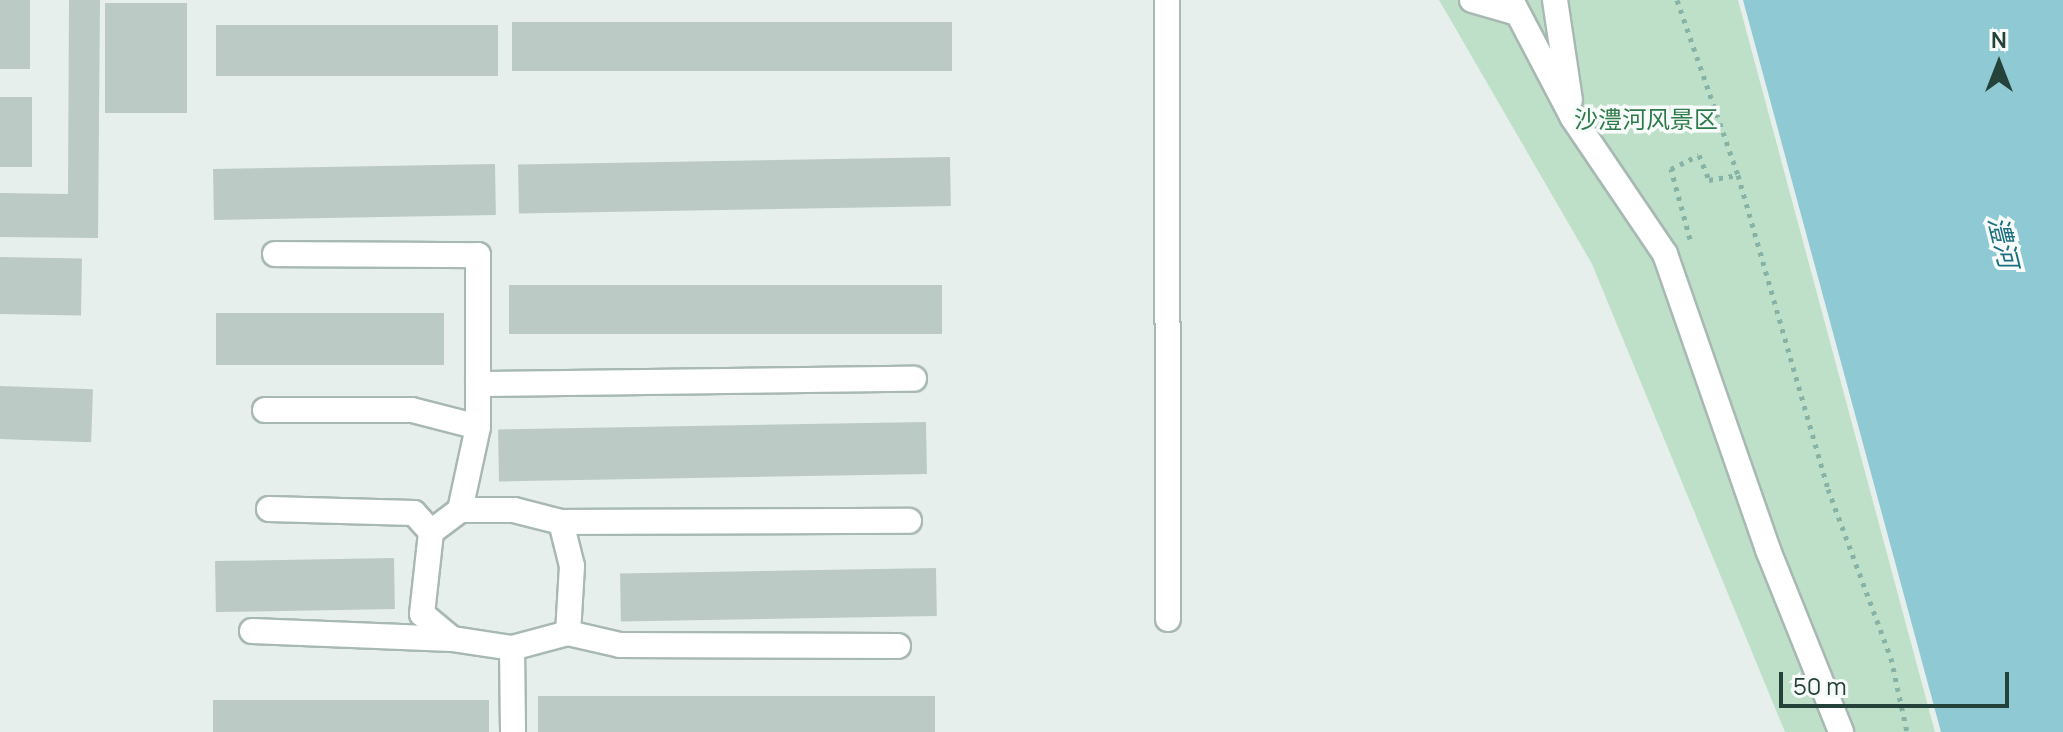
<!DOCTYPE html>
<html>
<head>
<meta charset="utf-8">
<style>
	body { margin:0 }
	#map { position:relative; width:2063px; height:732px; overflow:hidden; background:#e6efeb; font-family:Manrope,"Noto Sans SC",sans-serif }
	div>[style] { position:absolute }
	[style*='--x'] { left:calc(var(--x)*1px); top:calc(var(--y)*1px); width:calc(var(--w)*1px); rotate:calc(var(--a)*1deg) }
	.green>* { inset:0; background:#bfe0c8 }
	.water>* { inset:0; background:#8ec9d4 }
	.building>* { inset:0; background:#bbcac4; transform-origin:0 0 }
	.path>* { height:5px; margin-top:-2.5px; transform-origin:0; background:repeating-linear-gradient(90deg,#86b3a5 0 4px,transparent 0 10px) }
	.roads { filter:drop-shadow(2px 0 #a8b8b2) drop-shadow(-2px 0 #a8b8b2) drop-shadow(0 2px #a8b8b2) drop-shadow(0 -2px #a8b8b2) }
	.minor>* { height:24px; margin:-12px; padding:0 12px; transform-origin:12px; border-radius:12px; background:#fff }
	span { translate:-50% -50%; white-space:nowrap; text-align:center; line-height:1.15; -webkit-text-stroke:7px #f7fbf9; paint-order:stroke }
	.park-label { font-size:24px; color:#2d7a4b }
	.water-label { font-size:26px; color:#1c6f80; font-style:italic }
	.north { position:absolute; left:1959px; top:24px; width:80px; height:80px; -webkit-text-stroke:6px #f7fbf9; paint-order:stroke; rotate:0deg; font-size:22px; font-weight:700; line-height:32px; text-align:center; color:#24423a }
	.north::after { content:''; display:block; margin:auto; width:28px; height:36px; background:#24423a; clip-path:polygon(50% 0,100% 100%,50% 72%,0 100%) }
	.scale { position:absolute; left:1779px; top:672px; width:230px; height:36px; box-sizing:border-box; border:4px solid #24423a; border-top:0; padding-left:10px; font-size:24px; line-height:28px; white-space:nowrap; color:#24423a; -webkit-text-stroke:6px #f7fbf9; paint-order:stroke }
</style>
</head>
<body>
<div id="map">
	<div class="green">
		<div style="clip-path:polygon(1439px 0,1738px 0,1935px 732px,1785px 732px,1592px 264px)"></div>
	</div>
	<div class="water">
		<div style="clip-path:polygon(1743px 0,2063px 0,2063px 732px,1941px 732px)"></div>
	</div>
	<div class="building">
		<div style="left:0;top:0;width:30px;height:69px"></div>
		<div style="clip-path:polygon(69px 0,100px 0,98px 238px,0 237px,0 193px,68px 194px)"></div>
		<div style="left:105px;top:3px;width:82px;height:110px"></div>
		<div style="left:952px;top:22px;width:49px;height:440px;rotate:90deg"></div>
		<div style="left:498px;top:25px;width:51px;height:282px;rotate:90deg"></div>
		<div style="left:0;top:97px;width:32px;height:70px"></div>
		<div style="left:950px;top:157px;width:49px;height:432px;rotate:89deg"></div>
		<div style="left:495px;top:164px;width:51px;height:282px;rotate:89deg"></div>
		<div style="left:0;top:257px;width:82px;height:57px;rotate:1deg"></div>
		<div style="left:942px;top:285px;width:49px;height:433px;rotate:90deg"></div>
		<div style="left:216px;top:313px;width:228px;height:52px"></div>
		<div style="left:0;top:386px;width:93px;height:53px;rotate:2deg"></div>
		<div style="left:926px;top:422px;width:52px;height:428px;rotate:89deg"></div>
		<div style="left:394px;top:558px;width:51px;height:179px;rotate:89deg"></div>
		<div style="left:936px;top:568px;width:48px;height:316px;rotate:89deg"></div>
		<div style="left:935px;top:696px;width:36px;height:397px;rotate:90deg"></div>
		<div style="left:489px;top:700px;width:32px;height:276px;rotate:90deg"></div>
	</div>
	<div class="path">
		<div style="--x:1677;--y:0;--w:185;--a:70.8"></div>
		<div style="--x:1738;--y:175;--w:327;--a:74"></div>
		<div style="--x:1828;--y:489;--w:180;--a:69.6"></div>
		<div style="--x:1891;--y:658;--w:76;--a:77.8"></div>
		<div style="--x:1690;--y:239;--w:73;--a:-105.2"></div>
		<div style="--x:1671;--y:169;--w:31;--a:-27"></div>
		<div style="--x:1699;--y:155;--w:27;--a:68"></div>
		<div style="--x:1709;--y:180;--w:29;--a:-10"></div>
	</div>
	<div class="roads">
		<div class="minor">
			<div style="--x:1167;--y:0;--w:619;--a:89.91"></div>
			<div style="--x:1472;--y:0;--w:47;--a:16.1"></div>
			<div style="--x:1511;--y:0;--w:133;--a:62.3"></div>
			<div style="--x:1573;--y:118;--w:164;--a:55.9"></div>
			<div style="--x:1665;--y:254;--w:313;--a:70.8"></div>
			<div style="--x:1768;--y:550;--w:196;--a:68.1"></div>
			<div style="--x:1555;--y:0;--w:101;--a:81.5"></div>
			<div style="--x:275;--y:254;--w:203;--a:0.3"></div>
			<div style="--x:478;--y:255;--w:172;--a:90"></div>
			<div style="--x:478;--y:427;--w:85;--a:102.2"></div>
			<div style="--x:478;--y:384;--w:436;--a:-0.7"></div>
			<div style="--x:265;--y:410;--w:147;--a:0"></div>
			<div style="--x:412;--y:410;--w:68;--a:14.4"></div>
			<div style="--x:269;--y:509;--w:145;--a:1.6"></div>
			<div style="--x:414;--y:513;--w:25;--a:48"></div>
			<div style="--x:460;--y:510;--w:54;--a:0"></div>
			<div style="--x:514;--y:510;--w:49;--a:14.3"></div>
			<div style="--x:561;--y:522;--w:45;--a:76"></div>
			<div style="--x:572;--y:566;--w:67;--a:93.4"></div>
			<div style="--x:568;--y:633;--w:58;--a:165"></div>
			<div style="--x:512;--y:648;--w:61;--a:-171.5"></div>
			<div style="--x:452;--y:639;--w:39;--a:-140"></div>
			<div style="--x:422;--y:614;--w:82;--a:-83.7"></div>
			<div style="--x:431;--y:532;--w:36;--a:-37"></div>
			<div style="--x:561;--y:522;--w:348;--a:-0.2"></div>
			<div style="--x:252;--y:631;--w:200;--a:2.3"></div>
			<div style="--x:568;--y:633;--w:53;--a:13"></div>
			<div style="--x:620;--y:645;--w:278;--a:0.2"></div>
			<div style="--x:512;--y:648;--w:84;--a:89.3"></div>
		</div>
	</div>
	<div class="park-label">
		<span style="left:1646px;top:119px">沙澧河风景区</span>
	</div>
	<div class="water-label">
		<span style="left:2003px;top:242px;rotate:76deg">澧河</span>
	</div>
	<div class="north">N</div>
	<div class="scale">50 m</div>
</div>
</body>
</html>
